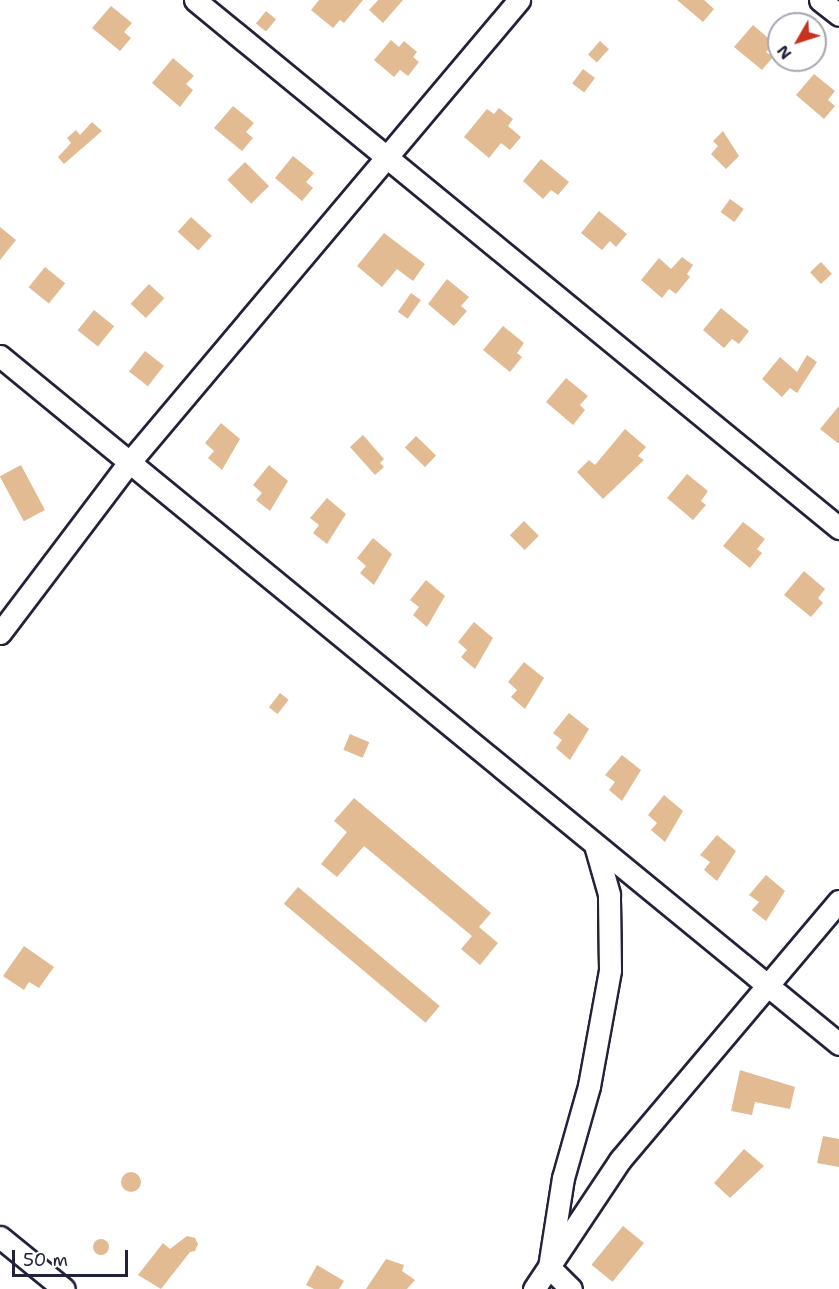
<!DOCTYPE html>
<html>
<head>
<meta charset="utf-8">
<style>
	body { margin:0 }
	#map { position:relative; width:839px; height:1289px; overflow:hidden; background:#fff; font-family:"Shantell Sans",sans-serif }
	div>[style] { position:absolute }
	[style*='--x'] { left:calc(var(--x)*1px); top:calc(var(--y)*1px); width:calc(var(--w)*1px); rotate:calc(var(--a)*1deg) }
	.building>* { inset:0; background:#e2bb93; transform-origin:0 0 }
	.round { border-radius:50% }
	.roads { filter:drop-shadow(2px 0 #22223b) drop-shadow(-2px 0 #22223b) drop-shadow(0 2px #22223b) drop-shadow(0 -2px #22223b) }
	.minor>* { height:21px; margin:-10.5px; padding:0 10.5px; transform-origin:10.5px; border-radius:10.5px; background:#fff }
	span { translate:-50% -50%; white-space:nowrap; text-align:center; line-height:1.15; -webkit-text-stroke:4.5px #fff; paint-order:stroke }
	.north { position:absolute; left:767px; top:12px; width:60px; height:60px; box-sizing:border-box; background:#fff; border:2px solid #a7a7b1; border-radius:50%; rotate:231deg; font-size:16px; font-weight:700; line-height:24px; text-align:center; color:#22223b }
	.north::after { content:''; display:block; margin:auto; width:21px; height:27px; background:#c8321e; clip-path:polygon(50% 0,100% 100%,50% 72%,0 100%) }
	.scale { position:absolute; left:12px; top:1250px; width:116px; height:27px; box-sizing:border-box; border:3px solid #22223b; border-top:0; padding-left:8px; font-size:18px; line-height:21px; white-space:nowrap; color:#22223b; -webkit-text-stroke:4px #fff; paint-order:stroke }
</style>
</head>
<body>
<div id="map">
	<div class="building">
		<div style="clip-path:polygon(319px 0,363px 0,344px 23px,340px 20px,333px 28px,311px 10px)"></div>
		<div style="clip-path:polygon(378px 0,403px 0,383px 23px,369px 10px)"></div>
		<div style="clip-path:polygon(677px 0,704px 0,714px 9px,703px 22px)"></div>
		<div style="clip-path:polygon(111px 6px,132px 23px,124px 32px,131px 38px,120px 51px,92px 28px)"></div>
		<div style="left:266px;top:11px;width:13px;height:16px;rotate:39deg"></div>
		<div style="clip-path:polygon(753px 25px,774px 43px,766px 52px,773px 57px,762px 70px,734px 47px)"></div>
		<div style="clip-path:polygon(391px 40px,399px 47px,404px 41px,417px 52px,413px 57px,419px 62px,408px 76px,400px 70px,394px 77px,374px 60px)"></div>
		<div style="left:600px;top:41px;width:12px;height:18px;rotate:42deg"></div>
		<div style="clip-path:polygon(173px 58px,194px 76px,186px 84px,193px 90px,180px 107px,152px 83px)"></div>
		<div style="left:583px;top:69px;width:15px;height:18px;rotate:37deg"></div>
		<div style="clip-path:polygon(814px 74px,835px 91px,828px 100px,835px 106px,824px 119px,796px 95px)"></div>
		<div style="clip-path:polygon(233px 106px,254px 123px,246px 132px,253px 138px,242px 151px,214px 128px)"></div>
		<div style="clip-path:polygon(499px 108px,513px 119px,508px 126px,521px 137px,510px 150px,501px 143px,489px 158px,464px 137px,487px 109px,494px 114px)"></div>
		<div style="clip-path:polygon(92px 122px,102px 131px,64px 164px,58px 157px,71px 143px,67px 138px,76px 130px,80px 135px)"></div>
		<div style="clip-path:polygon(723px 131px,739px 156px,726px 169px,711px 154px,718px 146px,713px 141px)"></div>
		<div style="clip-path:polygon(293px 156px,314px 173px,306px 182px,313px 188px,302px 201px,275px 178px)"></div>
		<div style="clip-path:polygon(541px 159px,569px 182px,558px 195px,551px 190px,543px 199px,523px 181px)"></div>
		<div style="left:245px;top:162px;width:34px;height:25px;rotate:45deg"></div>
		<div style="left:730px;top:199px;width:17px;height:16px;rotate:36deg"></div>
		<div style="clip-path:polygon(599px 211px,627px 234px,616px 247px,610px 241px,602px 250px,581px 233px)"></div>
		<div style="left:191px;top:217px;width:28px;height:20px;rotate:42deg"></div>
		<div style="clip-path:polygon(0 227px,16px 240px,0 260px)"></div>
		<div style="clip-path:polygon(384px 233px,425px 264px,413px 281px,397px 269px,382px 287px,357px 266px)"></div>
		<div style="clip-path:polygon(682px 257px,693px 265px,687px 274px,690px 277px,676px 294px,669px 289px,662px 298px,641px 280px,659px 258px,671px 269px)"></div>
		<div style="left:821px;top:262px;width:16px;height:15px;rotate:47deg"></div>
		<div style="left:45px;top:267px;width:26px;height:26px;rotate:39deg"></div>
		<div style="clip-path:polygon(447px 279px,469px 297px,461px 306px,467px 311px,454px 326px,428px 304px)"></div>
		<div style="left:149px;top:284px;width:21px;height:27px;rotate:43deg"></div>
		<div style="left:411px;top:293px;width:12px;height:23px;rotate:35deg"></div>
		<div style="clip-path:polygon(721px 308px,749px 331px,739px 344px,732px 339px,724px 348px,703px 330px)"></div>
		<div style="left:94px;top:310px;width:26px;height:26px;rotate:39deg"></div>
		<div style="clip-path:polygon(503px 326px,524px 343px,517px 353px,522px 357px,510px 372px,483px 350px)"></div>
		<div style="left:145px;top:351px;width:24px;height:26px;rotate:38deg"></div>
		<div style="clip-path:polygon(807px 355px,817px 362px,797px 393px,790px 388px,782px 397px,762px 379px,780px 357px,797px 372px)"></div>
		<div style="clip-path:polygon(566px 378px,588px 396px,580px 405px,585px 410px,573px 425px,546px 402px)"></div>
		<div style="clip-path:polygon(839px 406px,839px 444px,820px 429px)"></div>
		<div style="clip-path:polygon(221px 423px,240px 439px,222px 470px,208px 458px,214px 451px,205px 443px)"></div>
		<div style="clip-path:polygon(625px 429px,646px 447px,638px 456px,644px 460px,603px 499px,577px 472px,589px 460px,595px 465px)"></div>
		<div style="clip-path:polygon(363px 435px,384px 459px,380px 463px,384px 467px,375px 475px,350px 447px)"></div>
		<div style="left:416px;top:436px;width:28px;height:16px;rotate:44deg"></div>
		<div style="left:21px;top:465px;width:51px;height:24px;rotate:62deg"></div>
		<div style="clip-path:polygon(269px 465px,288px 481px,270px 511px,256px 500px,262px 493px,253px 485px)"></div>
		<div style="clip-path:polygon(687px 474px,708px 491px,701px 501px,706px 505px,693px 520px,667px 498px)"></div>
		<div style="clip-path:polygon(327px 498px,346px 514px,327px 544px,313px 533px,319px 525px,310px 518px)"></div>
		<div style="left:524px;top:521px;width:21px;height:20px;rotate:45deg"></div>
		<div style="clip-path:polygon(743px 522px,765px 539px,757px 549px,762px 553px,750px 568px,723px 546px)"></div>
		<div style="clip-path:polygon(373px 538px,392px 554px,374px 585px,360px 573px,366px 566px,357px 558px)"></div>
		<div style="clip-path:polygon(804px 571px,825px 589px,818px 598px,823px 603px,811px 617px,784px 595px)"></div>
		<div style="clip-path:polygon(426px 580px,445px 596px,427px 627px,413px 615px,419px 607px,410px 600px)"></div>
		<div style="clip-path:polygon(474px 622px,493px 638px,475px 669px,461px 657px,467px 650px,458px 642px)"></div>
		<div style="clip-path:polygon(524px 662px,544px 678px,525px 709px,511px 697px,517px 690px,508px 682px)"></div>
		<div style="left:280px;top:693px;width:11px;height:18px;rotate:38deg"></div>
		<div style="clip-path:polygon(569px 713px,589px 729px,570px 760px,556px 748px,562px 740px,553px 733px)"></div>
		<div style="left:350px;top:734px;width:21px;height:17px;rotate:23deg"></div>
		<div style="clip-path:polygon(622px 755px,641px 770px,622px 801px,609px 790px,615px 782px,605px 775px)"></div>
		<div style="clip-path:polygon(664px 795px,683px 811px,665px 842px,651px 830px,657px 823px,648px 815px)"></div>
		<div style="clip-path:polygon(354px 798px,491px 913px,479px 927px,498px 943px,480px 965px,461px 949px,472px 936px,364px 846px,337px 877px,321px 864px,347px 832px,334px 821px)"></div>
		<div style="clip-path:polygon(717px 835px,736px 851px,717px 881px,704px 870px,710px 862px,700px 855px)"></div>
		<div style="clip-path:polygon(766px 875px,785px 891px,766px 921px,752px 910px,759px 902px,749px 895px)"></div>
		<div style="left:298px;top:887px;width:185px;height:22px;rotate:40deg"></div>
		<div style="clip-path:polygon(24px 946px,54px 967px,39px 988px,29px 982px,24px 990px,3px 976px)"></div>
		<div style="clip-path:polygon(740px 1070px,795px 1087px,790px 1109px,755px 1102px,752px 1115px,731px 1111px)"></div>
		<div style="clip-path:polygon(823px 1136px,839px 1139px,839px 1167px,817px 1163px)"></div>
		<div style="clip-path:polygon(744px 1149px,764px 1166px,730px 1198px,714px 1183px)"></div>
		<div class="round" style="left:121px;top:1172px;width:20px;height:20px"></div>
		<div style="left:623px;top:1226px;width:27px;height:50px;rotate:39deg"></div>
		<div style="clip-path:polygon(187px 1236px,195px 1238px,198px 1244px,195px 1251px,190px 1252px,161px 1289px,138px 1275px,163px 1243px,170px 1249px)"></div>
		<div class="round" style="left:93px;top:1239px;width:16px;height:16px"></div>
		<div style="clip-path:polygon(386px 1259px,404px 1265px,402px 1271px,415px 1280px,407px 1289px,366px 1289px)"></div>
		<div style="clip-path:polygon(317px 1265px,344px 1281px,339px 1289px,314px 1289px,306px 1285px)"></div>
	</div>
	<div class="roads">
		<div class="minor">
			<div style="--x:195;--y:0;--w:833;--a:39.35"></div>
			<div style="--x:820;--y:0;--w:24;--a:38"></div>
			<div style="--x:0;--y:356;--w:1085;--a:39.35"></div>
			<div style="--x:0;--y:633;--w:212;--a:-52.9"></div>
			<div style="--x:128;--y:464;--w:607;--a:-49.88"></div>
			<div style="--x:0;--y:1237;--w:82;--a:39.1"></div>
			<div style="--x:534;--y:1289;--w:155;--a:-56.3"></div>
			<div style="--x:620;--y:1160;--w:339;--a:-49.8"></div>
			<div style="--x:571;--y:1289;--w:31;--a:-135"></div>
			<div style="--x:549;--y:1267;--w:90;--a:-81.1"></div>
			<div style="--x:563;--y:1178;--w:96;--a:-74.2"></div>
			<div style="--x:589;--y:1086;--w:118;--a:-79.7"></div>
			<div style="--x:610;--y:970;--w:76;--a:-90.8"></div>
			<div style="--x:609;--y:894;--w:51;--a:-105.9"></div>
		</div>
	</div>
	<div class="north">N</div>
	<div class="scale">50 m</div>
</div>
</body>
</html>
